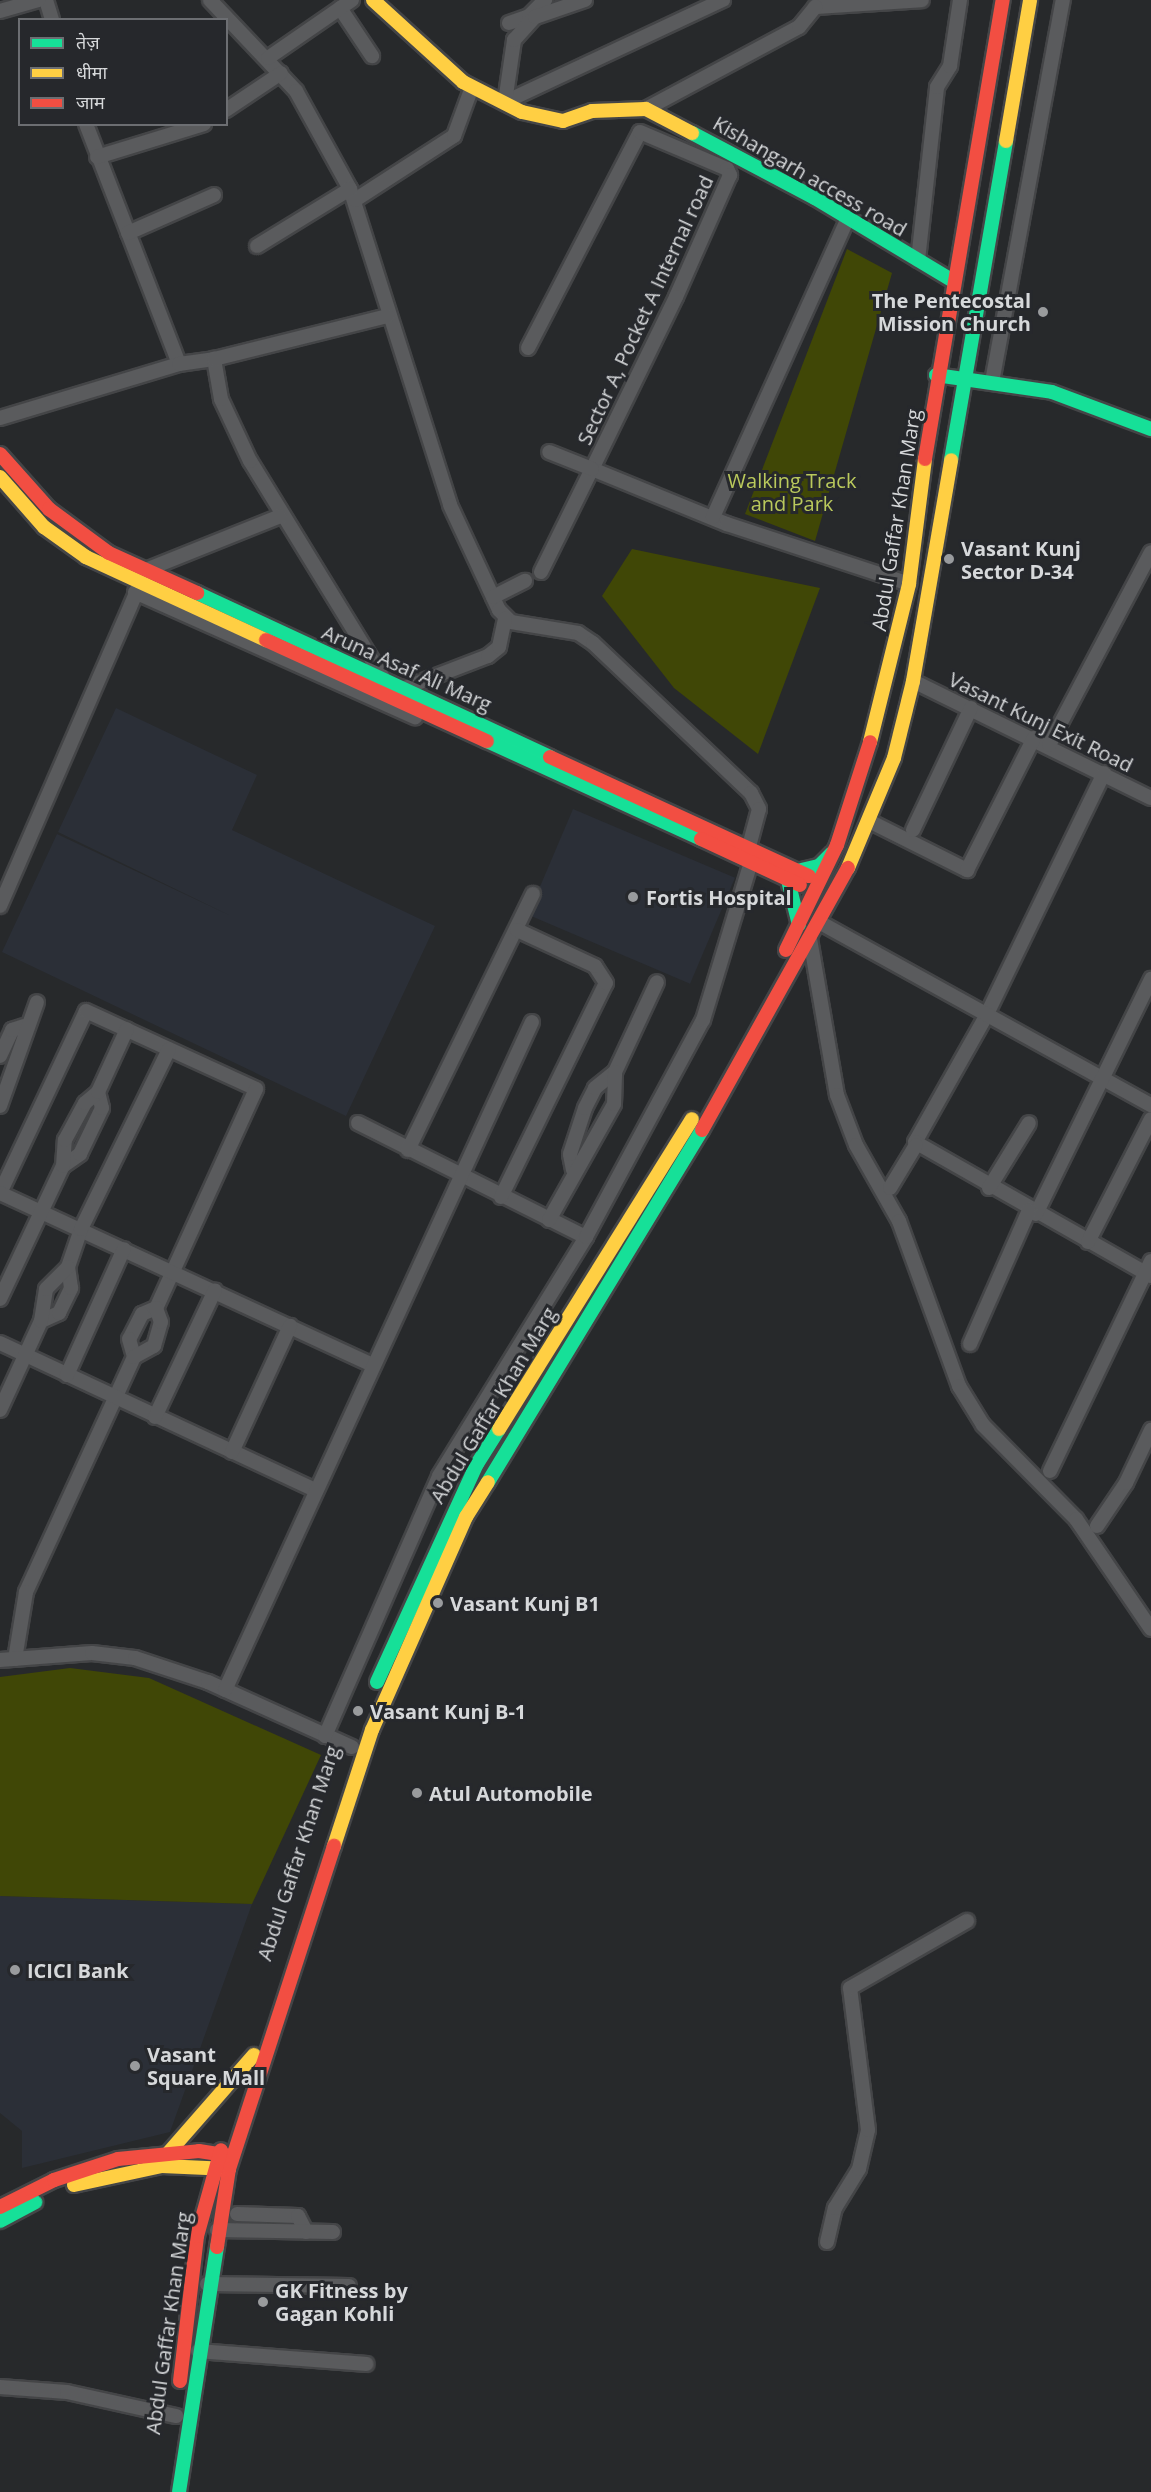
<!DOCTYPE html>
<html>
<head>
<meta charset="utf-8">
<style>
	body { margin:0 }
	#map { position:relative; width:1151px; height:2492px; overflow:hidden; background:#27292b; font-family:"Open Sans","Noto Sans Devanagari",sans-serif }
	div>[style] { position:absolute }
	[style*='--x'] { left:calc(var(--x)*1px); top:calc(var(--y)*1px); width:calc(var(--w)*1px); rotate:calc(var(--a)*1deg) }
	.built>* { inset:0; background:#2b2f37; transform-origin:0 0 }
	.green>* { inset:0; background:#404706 }
	.roads { filter:drop-shadow(2px 0 #444547) drop-shadow(-2px 0 #444547) drop-shadow(0 2px #444547) drop-shadow(0 -2px #444547) }
	.street>* { height:14px; margin:-7px; padding:0 7px; transform-origin:7px; border-radius:7px; background:#5a5b5d }
	.fast>* { height:14px; margin:-7px; padding:0 7px; transform-origin:7px; border-radius:7px; background:#16e098 }
	.slow>* { height:14px; margin:-7px; padding:0 7px; transform-origin:7px; border-radius:7px; background:#ffcf43 }
	.jam>* { height:14px; margin:-7px; padding:0 7px; transform-origin:7px; border-radius:7px; background:#f24e42 }
	.dots>* { width:16px; height:16px; translate:-50% -50%; box-sizing:border-box; border:3px solid #26282c; border-radius:50% }
	span { translate:-50% -50%; white-space:nowrap; text-align:center; line-height:1.15; -webkit-text-stroke:6px #26282c; paint-order:stroke }
	.street-label { font-size:20px; color:#d6d8da }
	.poi-label { font-size:20px; color:#d6d8da; font-weight:700 }
	.right { translate:-100% -50%; text-align:right }
	.left { translate:0 -50%; text-align:left }
	.park-label { font-size:20px; color:#bac95c }
	.legend { position:absolute; left:18px; top:18px; width:210px; height:108px; box-sizing:border-box; background:#26282c; border:2px solid #6c6e72; margin:0; padding:8px 10px; list-style:none; font-size:18px; color:#d6d8da }
	.legend li { display:flex; align-items:center; gap:12px; height:30px }
	.legend b { width:30px; border:2px solid #6c6e72 }
</style>
</head>
<body>
<div id="map">
	<div class="built">
		<div style="clip-path:polygon(116px 708px,257px 775px,232px 830px,435px 926px,346px 1116px,2px 952px,57px 834px,231px 916px,58px 832px)"></div>
		<div style="left:573px;top:809px;width:176px;height:115px;rotate:23deg"></div>
		<div style="clip-path:polygon(0 1896px,252px 1904px,170px 2132px,22px 2168px,22px 2131px,0 2113px)"></div>
	</div>
	<div class="green">
		<div style="clip-path:polygon(847px 249px,892px 273px,815px 541px,745px 514px)"></div>
		<div style="clip-path:polygon(632px 549px,820px 588px,758px 754px,674px 688px,602px 596px)"></div>
		<div style="clip-path:polygon(70px 1668px,149px 1678px,321px 1755px,252px 1904px,0 1896px,0 1677px)"></div>
	</div>
	<div class="roads">
		<div class="street">
			<div style="--x:46;--y:0;--w:21;--a:73"></div>
			<div style="--x:210;--y:0;--w:125;--a:46.6"></div>
			<div style="--x:296;--y:91;--w:112;--a:61.1"></div>
			<div style="--x:350;--y:189;--w:331;--a:72.4"></div>
			<div style="--x:450;--y:505;--w:116;--a:65"></div>
			<div style="--x:499;--y:610;--w:17;--a:45"></div>
			<div style="--x:511;--y:622;--w:68;--a:9.3"></div>
			<div style="--x:578;--y:633;--w:18;--a:34"></div>
			<div style="--x:593;--y:643;--w:218;--a:43.5"></div>
			<div style="--x:751;--y:793;--w:18;--a:63"></div>
			<div style="--x:759;--y:809;--w:39;--a:105"></div>
			<div style="--x:815;--y:7;--w:107;--a:-3.7"></div>
			<div style="--x:340;--y:8;--w:58;--a:56.3"></div>
			<div style="--x:0;--y:11;--w:40;--a:-16"></div>
			<div style="--x:509;--y:23;--w:21;--a:-19"></div>
			<div style="--x:529;--y:16;--w:23;--a:-45"></div>
			<div style="--x:268;--y:58;--w:102;--a:-34.6"></div>
			<div style="--x:505;--y:102;--w:241;--a:-25.1"></div>
			<div style="--x:505;--y:102;--w:63;--a:-81.7"></div>
			<div style="--x:514;--y:40;--w:31;--a:-48"></div>
			<div style="--x:535;--y:17;--w:53;--a:-18.8"></div>
			<div style="--x:646;--y:109;--w:174;--a:-28.2"></div>
			<div style="--x:799;--y:27;--w:26;--a:-51"></div>
			<div style="--x:226;--y:110;--w:66;--a:-33.9"></div>
			<div style="--x:86;--y:124;--w:257;--a:68.8"></div>
			<div style="--x:97;--y:157;--w:112;--a:-17.1"></div>
			<div style="--x:355;--y:200;--w:118;--a:-32.9"></div>
			<div style="--x:454;--y:136;--w:52;--a:-69.8"></div>
			<div style="--x:128;--y:233;--w:94;--a:-23.8"></div>
			<div style="--x:257;--y:246;--w:109;--a:-31.5"></div>
			<div style="--x:918;--y:260;--w:174;--a:-83.7"></div>
			<div style="--x:937;--y:87;--w:25;--a:-58"></div>
			<div style="--x:950;--y:66;--w:67;--a:-81.4"></div>
			<div style="--x:528;--y:348;--w:243;--a:-62.6"></div>
			<div style="--x:640;--y:132;--w:95;--a:23"></div>
			<div style="--x:727;--y:169;--w:7;--a:63"></div>
			<div style="--x:730;--y:175;--w:133;--a:113.9"></div>
			<div style="--x:676;--y:297;--w:191;--a:116"></div>
			<div style="--x:592;--y:469;--w:146;--a:22.2"></div>
			<div style="--x:727;--y:524;--w:192;--a:18.2"></div>
			<div style="--x:992;--y:382;--w:389;--a:-79.5"></div>
			<div style="--x:0;--y:418;--w:187;--a:-16.8"></div>
			<div style="--x:179;--y:364;--w:35;--a:-8"></div>
			<div style="--x:713;--y:517;--w:328;--a:-65.7"></div>
			<div style="--x:541;--y:572;--w:115;--a:-63.7"></div>
			<div style="--x:592;--y:469;--w:46;--a:-158.4"></div>
			<div style="--x:135;--y:592;--w:307;--a:24.1"></div>
			<div style="--x:493;--y:597;--w:36;--a:-27"></div>
			<div style="--x:385;--y:681;--w:258;--a:-121.5"></div>
			<div style="--x:250;--y:461;--w:68;--a:-115.1"></div>
			<div style="--x:221;--y:399;--w:41;--a:-99.9"></div>
			<div style="--x:214;--y:359;--w:179;--a:-13.9"></div>
			<div style="--x:913;--y:681;--w:265;--a:26.2"></div>
			<div style="--x:402;--y:689;--w:92;--a:-21"></div>
			<div style="--x:488;--y:656;--w:14;--a:-39"></div>
			<div style="--x:499;--y:647;--w:29;--a:-78"></div>
			<div style="--x:1049;--y:745;--w:218;--a:-62.1"></div>
			<div style="--x:1104;--y:773;--w:272;--a:115.9"></div>
			<div style="--x:985;--y:1018;--w:142;--a:119.4"></div>
			<div style="--x:915;--y:1142;--w:271;--a:29.6"></div>
			<div style="--x:869;--y:821;--w:110;--a:26.6"></div>
			<div style="--x:967;--y:870;--w:148;--a:-63.1"></div>
			<div style="--x:913;--y:830;--w:135;--a:-64.6"></div>
			<div style="--x:0;--y:906;--w:366;--a:-66.5"></div>
			<div style="--x:146;--y:570;--w:144;--a:-21.9"></div>
			<div style="--x:819;--y:922;--w:379;--a:28.9"></div>
			<div style="--x:810;--y:939;--w:158;--a:80.2"></div>
			<div style="--x:837;--y:1095;--w:53;--a:69.2"></div>
			<div style="--x:856;--y:1145;--w:87;--a:60.5"></div>
			<div style="--x:899;--y:1221;--w:176;--a:70"></div>
			<div style="--x:959;--y:1386;--w:46;--a:58.4"></div>
			<div style="--x:983;--y:1425;--w:132;--a:45.3"></div>
			<div style="--x:1076;--y:1519;--w:133;--a:55.7"></div>
			<div style="--x:0;--y:1056;--w:29;--a:-65"></div>
			<div style="--x:12;--y:1030;--w:13;--a:-18"></div>
			<div style="--x:0;--y:1106;--w:110;--a:-70.4"></div>
			<div style="--x:358;--y:1123;--w:255;--a:26.6"></div>
			<div style="--x:408;--y:1150;--w:285;--a:-64"></div>
			<div style="--x:63;--y:1166;--w:21;--a:-35"></div>
			<div style="--x:80;--y:1154;--w:51;--a:-64.4"></div>
			<div style="--x:102;--y:1108;--w:16;--a:-104"></div>
			<div style="--x:573;--y:1170;--w:16;--a:-101"></div>
			<div style="--x:570;--y:1154;--w:48;--a:-71.9"></div>
			<div style="--x:585;--y:1108;--w:22;--a:-63"></div>
			<div style="--x:595;--y:1088;--w:26;--a:-39"></div>
			<div style="--x:615;--y:1072;--w:99;--a:-65"></div>
			<div style="--x:890;--y:1188;--w:50;--a:-58.8"></div>
			<div style="--x:989;--y:1188;--w:76;--a:-58.4"></div>
			<div style="--x:0;--y:1193;--w:201;--a:-64.7"></div>
			<div style="--x:86;--y:1011;--w:187;--a:24.6"></div>
			<div style="--x:256;--y:1089;--w:241;--a:114.5"></div>
			<div style="--x:156;--y:1308;--w:15;--a:157"></div>
			<div style="--x:142;--y:1314;--w:28;--a:117"></div>
			<div style="--x:129;--y:1339;--w:19;--a:74"></div>
			<div style="--x:134;--y:1357;--w:259;--a:114.7"></div>
			<div style="--x:26;--y:1592;--w:68;--a:99.3"></div>
			<div style="--x:0;--y:1193;--w:410;--a:24.8"></div>
			<div style="--x:501;--y:1197;--w:238;--a:-63.9"></div>
			<div style="--x:606;--y:983;--w:20;--a:-123"></div>
			<div style="--x:595;--y:966;--w:86;--a:-155.2"></div>
			<div style="--x:1036;--y:1214;--w:262;--a:-63.9"></div>
			<div style="--x:549;--y:1220;--w:133;--a:-60.7"></div>
			<div style="--x:614;--y:1104;--w:32;--a:-88"></div>
			<div style="--x:1088;--y:1242;--w:138;--a:-62.9"></div>
			<div style="--x:0;--y:1299;--w:147;--a:-64.7"></div>
			<div style="--x:63;--y:1166;--w:26;--a:-86"></div>
			<div style="--x:65;--y:1140;--w:42;--a:-61.6"></div>
			<div style="--x:85;--y:1103;--w:17;--a:-40"></div>
			<div style="--x:98;--y:1092;--w:69;--a:-65.3"></div>
			<div style="--x:41;--y:1321;--w:20;--a:-24"></div>
			<div style="--x:59;--y:1313;--w:28;--a:-64"></div>
			<div style="--x:71;--y:1288;--w:21;--a:-98"></div>
			<div style="--x:68;--y:1267;--w:40;--a:-71.1"></div>
			<div style="--x:81;--y:1229;--w:200;--a:-63.9"></div>
			<div style="--x:0;--y:1343;--w:348;--a:25"></div>
			<div style="--x:970;--y:1344;--w:146;--a:-66.2"></div>
			<div style="--x:134;--y:1357;--w:23;--a:-29"></div>
			<div style="--x:154;--y:1346;--w:25;--a:-74"></div>
			<div style="--x:161;--y:1322;--w:15;--a:-110"></div>
			<div style="--x:67;--y:1375;--w:138;--a:-65.7"></div>
			<div style="--x:0;--y:1410;--w:98;--a:-65.3"></div>
			<div style="--x:41;--y:1321;--w:32;--a:-81"></div>
			<div style="--x:46;--y:1289;--w:31;--a:-45"></div>
			<div style="--x:155;--y:1417;--w:140;--a:-64.7"></div>
			<div style="--x:232;--y:1452;--w:139;--a:-65.3"></div>
			<div style="--x:1050;--y:1471;--w:233;--a:-64.3"></div>
			<div style="--x:1097;--y:1526;--w:52;--a:-56"></div>
			<div style="--x:1126;--y:1483;--w:59;--a:-64.7"></div>
			<div style="--x:0;--y:1660;--w:92;--a:-4.4"></div>
			<div style="--x:92;--y:1653;--w:43;--a:6.6"></div>
			<div style="--x:135;--y:1658;--w:77;--a:18.2"></div>
			<div style="--x:208;--y:1682;--w:158;--a:24.3"></div>
			<div style="--x:225;--y:1690;--w:735;--a:-65.32"></div>
			<div style="--x:325;--y:1736;--w:284;--a:-66.3"></div>
			<div style="--x:439;--y:1476;--w:281;--a:-58.4"></div>
			<div style="--x:586;--y:1237;--w:247;--a:-61.7"></div>
			<div style="--x:703;--y:1020;--w:162;--a:-73.1"></div>
			<div style="--x:237;--y:2214;--w:61;--a:1.9"></div>
			<div style="--x:298;--y:2216;--w:18;--a:63"></div>
			<div style="--x:217;--y:2230;--w:116;--a:1"></div>
			<div style="--x:827;--y:2242;--w:35;--a:-77"></div>
			<div style="--x:835;--y:2208;--w:46;--a:-58.4"></div>
			<div style="--x:859;--y:2169;--w:40;--a:-77"></div>
			<div style="--x:868;--y:2130;--w:143;--a:-97.2"></div>
			<div style="--x:850;--y:1988;--w:135;--a:-29.8"></div>
			<div style="--x:207;--y:2284;--w:142;--a:0.8"></div>
			<div style="--x:198;--y:2351;--w:169;--a:4.4"></div>
			<div style="--x:0;--y:2387;--w:67;--a:4.3"></div>
			<div style="--x:67;--y:2392;--w:112;--a:12.4"></div>
		</div>
		<div class="fast">
			<div style="--x:692;--y:133;--w:139;--a:27.9"></div>
			<div style="--x:815;--y:198;--w:161;--a:31"></div>
			<div style="--x:936;--y:375;--w:117;--a:8.3"></div>
			<div style="--x:1052;--y:392;--w:106;--a:20.5"></div>
			<div style="--x:951;--y:460;--w:324;--a:-80.2"></div>
			<div style="--x:197;--y:593;--w:389;--a:24.9"></div>
			<div style="--x:487;--y:741;--w:235;--a:24.6"></div>
			<div style="--x:797;--y:871;--w:23;--a:-13"></div>
			<div style="--x:819;--y:866;--w:18;--a:-45"></div>
			<div style="--x:788;--y:880;--w:46;--a:76.3"></div>
			<div style="--x:488;--y:1482;--w:412;--a:-58.7"></div>
			<div style="--x:377;--y:1682;--w:240;--a:-65.4"></div>
			<div style="--x:477;--y:1464;--w:41;--a:-57.8"></div>
			<div style="--x:0;--y:2221;--w:40;--a:-28"></div>
			<div style="--x:179;--y:2492;--w:248;--a:-81.2"></div>
		</div>
		<div class="slow">
			<div style="--x:373;--y:0;--w:122;--a:42.3"></div>
			<div style="--x:463;--y:82;--w:66;--a:27"></div>
			<div style="--x:522;--y:112;--w:42;--a:12.4"></div>
			<div style="--x:563;--y:121;--w:31;--a:-19"></div>
			<div style="--x:592;--y:111;--w:54;--a:-2.1"></div>
			<div style="--x:646;--y:109;--w:52;--a:27.6"></div>
			<div style="--x:1006;--y:141;--w:143;--a:-80.3"></div>
			<div style="--x:0;--y:477;--w:67;--a:48.7"></div>
			<div style="--x:44;--y:527;--w:52;--a:35.5"></div>
			<div style="--x:86;--y:557;--w:198;--a:24.8"></div>
			<div style="--x:870;--y:742;--w:163;--a:-76.1"></div>
			<div style="--x:909;--y:584;--w:126;--a:-82.7"></div>
			<div style="--x:848;--y:868;--w:119;--a:-67.3"></div>
			<div style="--x:894;--y:758;--w:79;--a:-76.1"></div>
			<div style="--x:913;--y:681;--w:224;--a:-80.2"></div>
			<div style="--x:499;--y:1429;--w:365;--a:-58.1"></div>
			<div style="--x:334;--y:1846;--w:122;--a:-71.9"></div>
			<div style="--x:372;--y:1730;--w:233;--a:-66.2"></div>
			<div style="--x:466;--y:1517;--w:41;--a:-57.8"></div>
			<div style="--x:169;--y:2152;--w:129;--a:-48.8"></div>
			<div style="--x:74;--y:2185;--w:90;--a:-12.2"></div>
			<div style="--x:162;--y:2166;--w:67;--a:2.6"></div>
		</div>
		<div class="jam">
			<div style="--x:0;--y:454;--w:74;--a:48.3"></div>
			<div style="--x:49;--y:509;--w:74;--a:36.3"></div>
			<div style="--x:109;--y:553;--w:97;--a:24.4"></div>
			<div style="--x:925;--y:459;--w:466;--a:-80.4"></div>
			<div style="--x:266;--y:640;--w:243;--a:24.6"></div>
			<div style="--x:550;--y:757;--w:285;--a:24.7"></div>
			<div style="--x:701;--y:839;--w:109;--a:24.9"></div>
			<div style="--x:786;--y:950;--w:117;--a:-64.1"></div>
			<div style="--x:837;--y:845;--w:108;--a:-72.2"></div>
			<div style="--x:702;--y:1130;--w:300;--a:-60.9"></div>
			<div style="--x:0;--y:2207;--w:60;--a:-26.6"></div>
			<div style="--x:54;--y:2180;--w:67;--a:-18.2"></div>
			<div style="--x:118;--y:2159;--w:81;--a:-5.6"></div>
			<div style="--x:199;--y:2151;--w:33;--a:9"></div>
			<div style="--x:217;--y:2247;--w:79;--a:-81.3"></div>
			<div style="--x:229;--y:2169;--w:340;--a:-72"></div>
			<div style="--x:180;--y:2381;--w:146;--a:-83.3"></div>
			<div style="--x:197;--y:2236;--w:89;--a:-74.4"></div>
		</div>
	</div>
	<div class="dots">
		<div style="left:1043px;top:312px;background:#999b9d"></div>
		<div style="left:949px;top:559px;background:#999b9d"></div>
		<div style="left:633px;top:897px;background:#999b9d"></div>
		<div style="left:438px;top:1603px;background:#999b9d"></div>
		<div style="left:358px;top:1711px;background:#999b9d"></div>
		<div style="left:417px;top:1793px;background:#999b9d"></div>
		<div style="left:15px;top:1970px;background:#999b9d"></div>
		<div style="left:135px;top:2066px;background:#999b9d"></div>
		<div style="left:263px;top:2302px;background:#999b9d"></div>
	</div>
	<div class="street-label">
		<span style="left:810px;top:176px;rotate:30deg">Kishangarh access road</span>
		<span style="left:645px;top:310px;rotate:-65deg">Sector A, Pocket A Internal road</span>
		<span style="left:896px;top:520px;rotate:-81deg">Abdul Gaffar Khan Marg</span>
		<span style="left:407px;top:668px;rotate:24deg">Aruna Asaf Ali Marg</span>
		<span style="left:1041px;top:722px;rotate:26deg">Vasant Kunj Exit Road</span>
		<span style="left:493px;top:1405px;rotate:-59deg">Abdul Gaffar Khan Marg</span>
		<span style="left:298px;top:1853px;rotate:-72deg">Abdul Gaffar Khan Marg</span>
		<span style="left:168px;top:2323px;rotate:-82deg">Abdul Gaffar Khan Marg</span>
	</div>
	<div class="poi-label">
		<span class="right" style="left:1031px;top:312px">The Pentecostal<br>Mission Church</span>
		<span class="left" style="left:961px;top:560px">Vasant Kunj<br>Sector D-34</span>
		<span class="left" style="left:646px;top:897px">Fortis Hospital</span>
		<span class="left" style="left:450px;top:1603px">Vasant Kunj B1</span>
		<span class="left" style="left:370px;top:1711px">Vasant Kunj B-1</span>
		<span class="left" style="left:429px;top:1793px">Atul Automobile</span>
		<span class="left" style="left:27px;top:1970px">ICICI Bank</span>
		<span class="left" style="left:147px;top:2066px">Vasant<br>Square Mall</span>
		<span class="left" style="left:275px;top:2302px">GK Fitness by<br>Gagan Kohli</span>
	</div>
	<div class="park-label">
		<span style="left:792px;top:492px">Walking Track<br>and Park</span>
	</div>
	<ul class="legend">
	<li><b style="height:8px;background:#16e098"></b>तेज़</li>
	<li><b style="height:8px;background:#ffcf43"></b>धीमा</li>
	<li><b style="height:8px;background:#f24e42"></b>जाम</li>
	</ul>
</div>
</body>
</html>
